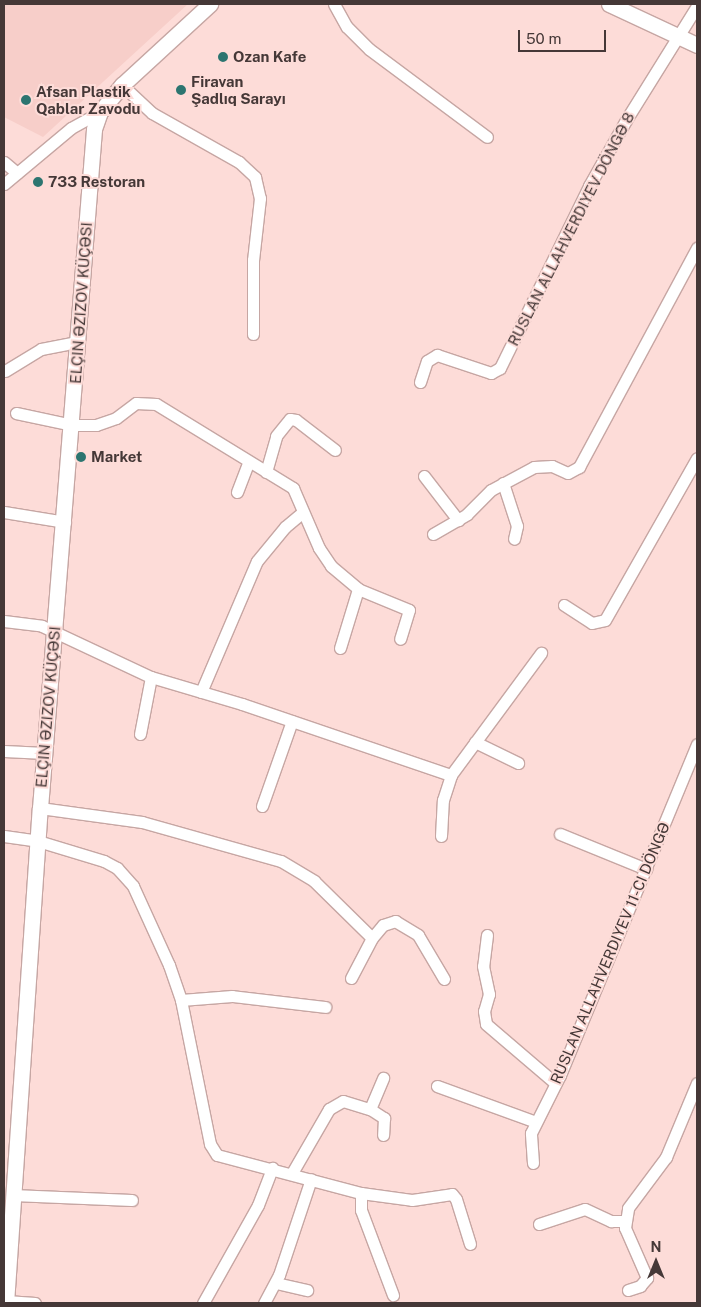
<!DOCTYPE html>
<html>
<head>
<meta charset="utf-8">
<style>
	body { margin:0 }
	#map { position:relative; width:701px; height:1307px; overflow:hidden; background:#fddcd8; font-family:"Public Sans",sans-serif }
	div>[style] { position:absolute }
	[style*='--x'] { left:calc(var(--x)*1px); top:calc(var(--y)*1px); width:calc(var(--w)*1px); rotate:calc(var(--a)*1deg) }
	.built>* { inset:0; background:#f7cec9 }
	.roads { filter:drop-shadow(1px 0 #c6a6a3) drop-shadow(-1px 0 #c6a6a3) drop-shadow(0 1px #c6a6a3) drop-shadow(0 -1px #c6a6a3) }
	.minor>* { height:11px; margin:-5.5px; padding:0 5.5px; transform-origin:5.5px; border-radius:5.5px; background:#fff }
	.tertiary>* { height:15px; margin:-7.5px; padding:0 7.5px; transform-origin:7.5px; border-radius:7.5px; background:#fff }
	.dots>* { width:14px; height:14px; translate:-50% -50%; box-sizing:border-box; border:2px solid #fddcd8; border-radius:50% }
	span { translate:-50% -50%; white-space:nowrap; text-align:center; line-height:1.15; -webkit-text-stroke:4px #fddcd8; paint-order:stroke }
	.poi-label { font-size:15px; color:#453837; font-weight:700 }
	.left { translate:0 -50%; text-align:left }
	.street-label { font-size:15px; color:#453837 }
	.frame { position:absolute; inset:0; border:5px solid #453837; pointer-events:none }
	.north { position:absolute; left:631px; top:1237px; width:50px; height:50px; -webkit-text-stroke:4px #fddcd8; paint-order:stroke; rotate:0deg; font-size:14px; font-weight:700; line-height:20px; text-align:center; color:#453837 }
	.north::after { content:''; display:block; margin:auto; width:18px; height:22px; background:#453837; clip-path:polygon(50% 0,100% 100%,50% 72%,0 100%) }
	.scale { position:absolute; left:518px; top:30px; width:88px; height:22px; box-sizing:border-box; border:2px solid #453837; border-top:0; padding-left:6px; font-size:15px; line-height:18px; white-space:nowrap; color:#453837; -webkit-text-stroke:4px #fddcd8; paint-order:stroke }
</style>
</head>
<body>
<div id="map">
	<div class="built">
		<div style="clip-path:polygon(4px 4px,188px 4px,43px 137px,4px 117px)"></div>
	</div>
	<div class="roads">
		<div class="minor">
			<div style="--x:334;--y:4;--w:26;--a:61"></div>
			<div style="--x:347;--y:27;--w:31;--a:45"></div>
			<div style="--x:369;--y:49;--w:147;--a:36.7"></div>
			<div style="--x:122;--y:85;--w:41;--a:43"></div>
			<div style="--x:152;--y:113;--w:100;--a:29.4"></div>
			<div style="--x:239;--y:162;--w:22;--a:43"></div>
			<div style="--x:255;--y:177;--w:22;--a:77"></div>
			<div style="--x:260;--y:198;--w:62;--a:96.4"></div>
			<div style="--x:253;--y:260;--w:74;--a:90"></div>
			<div style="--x:4;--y:162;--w:17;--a:40"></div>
			<div style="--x:4;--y:184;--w:87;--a:-39.9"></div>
			<div style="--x:71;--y:128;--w:33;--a:-29"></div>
			<div style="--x:5;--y:371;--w:42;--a:-31.4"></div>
			<div style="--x:41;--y:349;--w:38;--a:-11"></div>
			<div style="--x:420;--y:382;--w:22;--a:-72"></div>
			<div style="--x:427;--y:361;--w:12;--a:-31"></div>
			<div style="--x:437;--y:355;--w:57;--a:18.4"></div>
			<div style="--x:491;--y:373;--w:10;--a:-29"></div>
			<div style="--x:500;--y:368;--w:203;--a:-63.9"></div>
			<div style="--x:589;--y:186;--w:76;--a:-60.7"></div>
			<div style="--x:626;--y:120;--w:134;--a:-58.1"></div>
			<div style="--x:16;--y:413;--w:57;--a:12.1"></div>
			<div style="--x:72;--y:425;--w:24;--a:0"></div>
			<div style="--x:96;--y:425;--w:21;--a:-19"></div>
			<div style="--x:116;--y:418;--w:25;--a:-37"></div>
			<div style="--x:136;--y:403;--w:20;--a:3"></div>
			<div style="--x:156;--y:404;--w:161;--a:31.5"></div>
			<div style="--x:293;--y:488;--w:65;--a:66.6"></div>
			<div style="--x:319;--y:548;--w:22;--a:56"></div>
			<div style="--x:331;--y:566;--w:35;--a:40"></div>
			<div style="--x:358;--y:589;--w:55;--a:22.4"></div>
			<div style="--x:409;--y:610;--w:30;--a:107"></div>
			<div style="--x:266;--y:472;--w:37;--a:-74"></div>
			<div style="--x:276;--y:436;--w:22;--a:-51"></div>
			<div style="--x:290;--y:419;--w:6;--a:9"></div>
			<div style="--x:296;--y:420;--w:49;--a:37.6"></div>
			<div style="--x:424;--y:476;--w:56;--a:52.3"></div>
			<div style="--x:503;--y:483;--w:45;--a:72"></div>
			<div style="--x:517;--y:526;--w:13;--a:103"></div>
			<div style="--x:237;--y:492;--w:31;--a:-69"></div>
			<div style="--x:4;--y:512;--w:62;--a:9.3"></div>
			<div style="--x:433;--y:534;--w:39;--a:-30"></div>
			<div style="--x:467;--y:514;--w:34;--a:-45"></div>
			<div style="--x:491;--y:490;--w:49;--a:-28.1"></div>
			<div style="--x:534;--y:467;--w:18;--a:-3"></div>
			<div style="--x:552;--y:466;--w:17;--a:24"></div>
			<div style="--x:568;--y:473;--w:13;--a:-29"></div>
			<div style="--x:579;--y:467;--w:249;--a:-61.7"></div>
			<div style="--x:564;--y:605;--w:33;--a:33"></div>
			<div style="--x:592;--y:623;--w:13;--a:-13"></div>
			<div style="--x:605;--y:620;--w:186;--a:-60.4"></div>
			<div style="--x:4;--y:621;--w:38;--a:7"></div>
			<div style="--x:42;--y:626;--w:120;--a:25.1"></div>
			<div style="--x:151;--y:677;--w:95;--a:16.5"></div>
			<div style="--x:242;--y:704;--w:221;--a:18.8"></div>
			<div style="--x:340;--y:648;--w:62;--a:-73"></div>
			<div style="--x:201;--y:692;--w:142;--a:-66.9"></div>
			<div style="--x:257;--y:561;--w:44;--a:-50.5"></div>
			<div style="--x:285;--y:527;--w:23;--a:-40"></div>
			<div style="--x:140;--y:734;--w:58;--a:-79.1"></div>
			<div style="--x:475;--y:742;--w:48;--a:26"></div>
			<div style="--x:4;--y:751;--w:41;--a:2.8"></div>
			<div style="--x:262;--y:806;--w:90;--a:-70.6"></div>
			<div style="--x:40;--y:808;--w:103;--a:7.8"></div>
			<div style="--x:142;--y:822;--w:144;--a:15.7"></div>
			<div style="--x:281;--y:861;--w:39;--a:31"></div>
			<div style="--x:314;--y:881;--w:81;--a:44.5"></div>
			<div style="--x:560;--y:834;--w:93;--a:22.1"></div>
			<div style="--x:4;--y:836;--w:34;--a:8"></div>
			<div style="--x:38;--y:841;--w:69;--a:16.9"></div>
			<div style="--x:104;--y:861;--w:15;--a:28"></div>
			<div style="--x:117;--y:868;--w:24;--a:48"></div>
			<div style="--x:133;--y:886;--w:87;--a:65.5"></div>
			<div style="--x:169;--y:965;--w:37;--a:71"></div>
			<div style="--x:181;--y:1000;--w:147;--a:78.6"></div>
			<div style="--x:210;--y:1144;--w:13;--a:58"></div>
			<div style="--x:217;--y:1155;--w:149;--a:14.8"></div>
			<div style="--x:361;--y:1193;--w:51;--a:7.8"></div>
			<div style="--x:412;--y:1200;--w:40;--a:-8.5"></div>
			<div style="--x:452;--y:1194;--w:6;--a:51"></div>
			<div style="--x:456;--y:1199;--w:47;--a:72.7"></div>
			<div style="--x:441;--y:836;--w:36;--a:-87"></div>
			<div style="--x:443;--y:800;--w:26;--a:-72"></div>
			<div style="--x:451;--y:775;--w:152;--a:-53.6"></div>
			<div style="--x:487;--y:935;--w:31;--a:97"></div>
			<div style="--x:483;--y:966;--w:29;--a:78"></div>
			<div style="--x:489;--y:994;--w:18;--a:106"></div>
			<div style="--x:484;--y:1011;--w:13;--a:81"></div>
			<div style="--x:486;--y:1024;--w:91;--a:40.5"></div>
			<div style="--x:351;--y:978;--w:45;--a:-62.3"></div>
			<div style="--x:372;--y:938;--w:17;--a:-50"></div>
			<div style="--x:383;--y:925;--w:13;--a:-18"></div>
			<div style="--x:395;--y:921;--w:27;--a:31"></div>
			<div style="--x:418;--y:935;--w:51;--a:59.4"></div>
			<div style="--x:181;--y:1000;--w:51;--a:-4.5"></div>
			<div style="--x:232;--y:996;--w:94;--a:6.7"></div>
			<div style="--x:437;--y:1086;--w:105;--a:20"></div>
			<div style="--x:370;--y:1109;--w:17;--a:33"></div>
			<div style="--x:384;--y:1118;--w:17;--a:93"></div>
			<div style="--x:533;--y:1163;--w:30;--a:-94"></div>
			<div style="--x:531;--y:1133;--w:65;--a:-63.4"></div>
			<div style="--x:560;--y:1075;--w:358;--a:-67.5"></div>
			<div style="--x:292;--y:1173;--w:74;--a:-60"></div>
			<div style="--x:329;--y:1109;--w:16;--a:-30"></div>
			<div style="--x:343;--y:1101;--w:28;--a:17"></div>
			<div style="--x:370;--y:1109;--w:34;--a:-67"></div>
			<div style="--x:361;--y:1193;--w:17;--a:90"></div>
			<div style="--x:361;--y:1210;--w:91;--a:69.4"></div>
			<div style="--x:12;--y:1195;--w:120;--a:2.4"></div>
			<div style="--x:539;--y:1224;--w:48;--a:-18.1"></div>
			<div style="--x:585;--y:1209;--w:29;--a:25"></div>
			<div style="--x:611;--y:1221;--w:14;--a:0"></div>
			<div style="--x:276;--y:1283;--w:32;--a:13"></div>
			<div style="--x:628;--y:1290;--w:13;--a:-18"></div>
			<div style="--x:640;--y:1286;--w:11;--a:-49"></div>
			<div style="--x:647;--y:1278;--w:55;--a:-113.7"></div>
			<div style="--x:625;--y:1228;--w:20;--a:-81"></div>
			<div style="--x:628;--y:1208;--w:64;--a:-53.3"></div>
			<div style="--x:666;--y:1157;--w:80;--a:-67.3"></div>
			<div style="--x:6;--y:1301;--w:29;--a:4"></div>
			<div style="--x:203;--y:1303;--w:112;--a:-60.7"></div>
			<div style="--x:258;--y:1205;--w:40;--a:-69"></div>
			<div style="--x:264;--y:1303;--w:32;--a:-62"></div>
			<div style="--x:279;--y:1275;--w:101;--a:-71.6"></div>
		</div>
		<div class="tertiary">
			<div style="--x:609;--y:4;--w:97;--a:25"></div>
			<div style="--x:6;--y:1303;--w:496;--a:-86.1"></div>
			<div style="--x:40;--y:808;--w:681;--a:-85.45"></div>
			<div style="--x:94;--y:129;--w:18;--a:-71"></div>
			<div style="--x:100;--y:112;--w:35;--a:-51"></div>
			<div style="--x:122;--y:85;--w:120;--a:-42.6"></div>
		</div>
	</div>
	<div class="dots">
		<div style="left:223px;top:57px;background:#2c7570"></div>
		<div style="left:181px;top:90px;background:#2c7570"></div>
		<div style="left:26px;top:100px;background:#2c7570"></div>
		<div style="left:38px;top:182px;background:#2c7570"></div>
		<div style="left:81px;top:457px;background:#2c7570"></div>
	</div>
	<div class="poi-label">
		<span class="left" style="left:233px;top:57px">Ozan Kafe</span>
		<span class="left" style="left:191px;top:90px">Firavan<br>Şadlıq Sarayı</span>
		<span class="left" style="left:36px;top:100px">Afsan Plastik<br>Qablar Zavodu</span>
		<span class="left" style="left:48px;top:182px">733 Restoran</span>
		<span class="left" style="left:91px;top:457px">Market</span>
	</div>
	<div class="street-label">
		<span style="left:571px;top:229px;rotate:-63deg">RUSLAN ALLAHVERDIYEV DÖNGƏ 8</span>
		<span style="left:81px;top:303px;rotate:-86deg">ELÇIN ƏZIZOV KÜÇƏSI</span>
		<span style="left:48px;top:707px;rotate:-85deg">ELÇIN ƏZIZOV KÜÇƏSI</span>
		<span style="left:610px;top:953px;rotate:-67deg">RUSLAN ALLAHVERDIYEV 11-CI DÖNGƏ</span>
	</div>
	<div class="frame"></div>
	<div class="north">N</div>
	<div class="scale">50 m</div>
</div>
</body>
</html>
